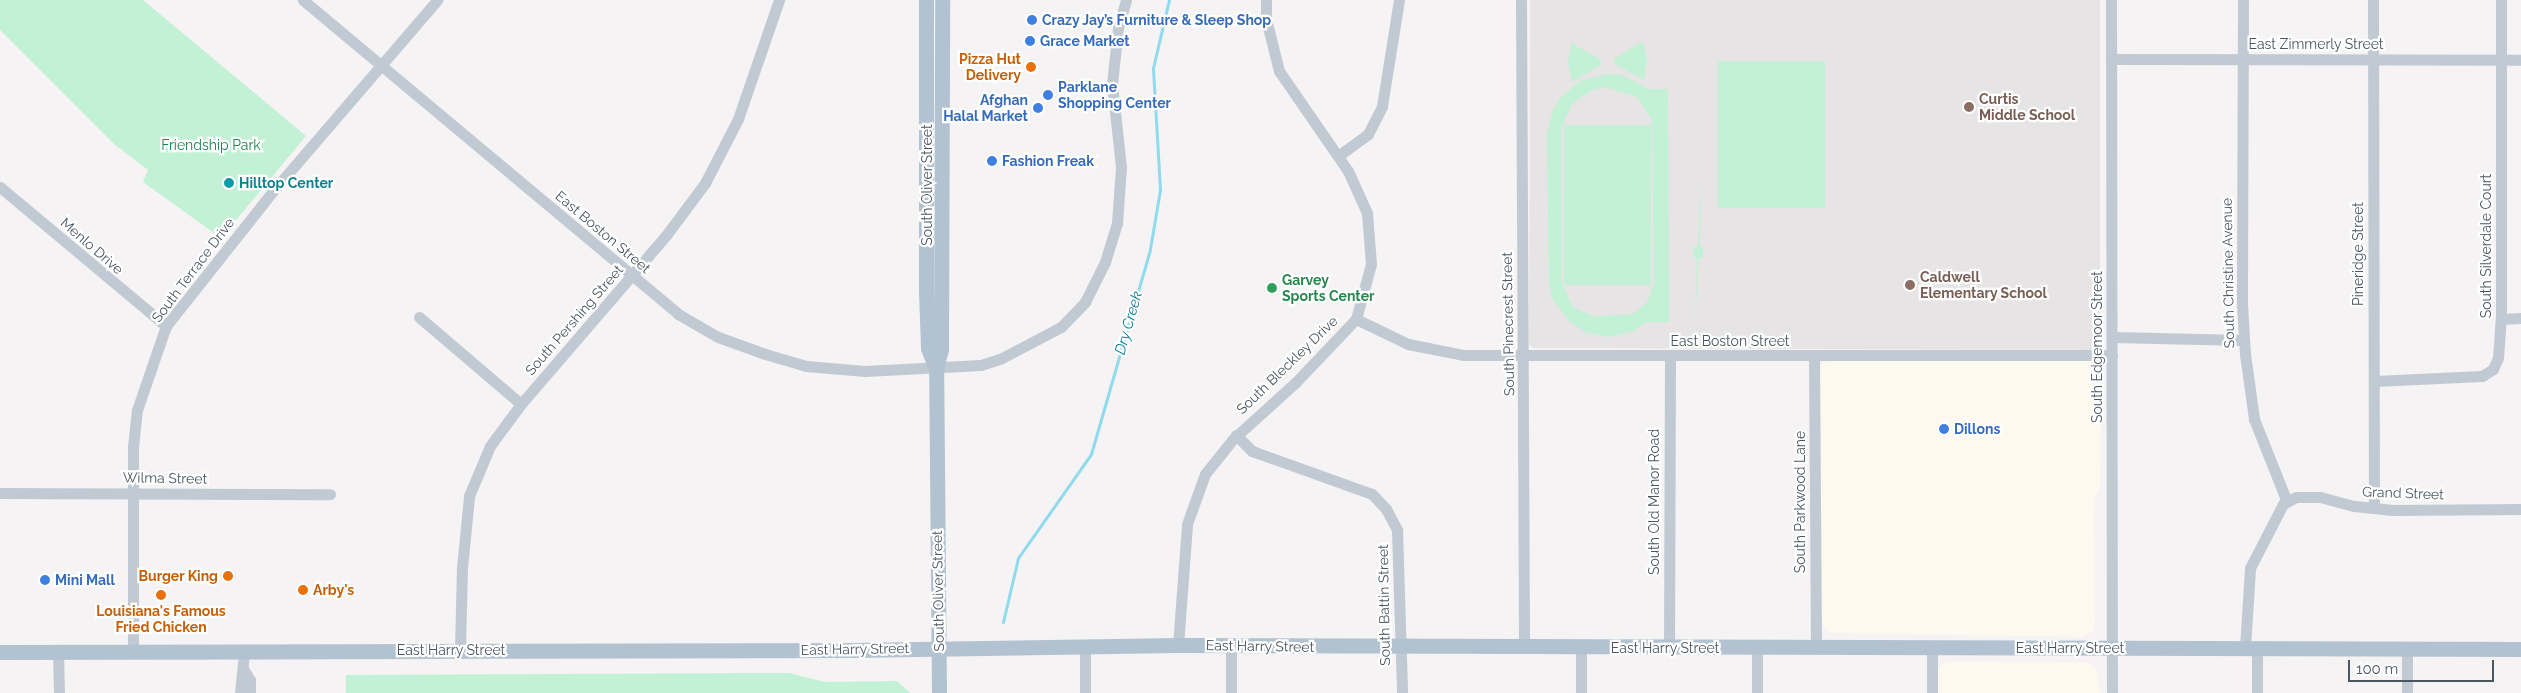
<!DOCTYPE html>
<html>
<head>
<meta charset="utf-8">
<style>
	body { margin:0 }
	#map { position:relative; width:2521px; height:693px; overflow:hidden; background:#f5f3f3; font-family:Raleway,sans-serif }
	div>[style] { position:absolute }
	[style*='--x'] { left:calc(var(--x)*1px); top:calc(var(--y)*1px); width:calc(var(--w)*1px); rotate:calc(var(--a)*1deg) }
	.commercial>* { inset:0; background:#fdf9ef }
	.education>* { inset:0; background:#e6e4e5 }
	.green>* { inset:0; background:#c3f1d5; transform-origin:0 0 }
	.stream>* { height:3px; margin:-1.5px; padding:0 1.5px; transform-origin:1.5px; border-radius:1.5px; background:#90daee }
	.minor>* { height:11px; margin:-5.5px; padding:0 5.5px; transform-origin:5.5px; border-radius:5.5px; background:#c1cad2 }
	.major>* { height:15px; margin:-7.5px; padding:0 7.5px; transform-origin:7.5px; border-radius:7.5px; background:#b3c2d1 }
	.dots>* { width:14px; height:14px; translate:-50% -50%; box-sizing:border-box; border:2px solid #fff; border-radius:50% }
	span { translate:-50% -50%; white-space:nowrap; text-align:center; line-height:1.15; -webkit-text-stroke:4.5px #fff; paint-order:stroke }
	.shop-label { font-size:14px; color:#366cbe; font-weight:700 }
	.left { translate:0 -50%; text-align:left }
	.right { translate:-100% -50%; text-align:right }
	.street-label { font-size:14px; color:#4a5661 }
	.food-label { font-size:14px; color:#c56008; font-weight:700 }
	.education-label { font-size:14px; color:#785e54; font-weight:700 }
	.park-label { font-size:14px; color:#17864f }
	.culture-label { font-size:14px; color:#0d838f; font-weight:700 }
	.leisure-label { font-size:14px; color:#27864d; font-weight:700 }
	.water-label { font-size:15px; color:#0c7c9b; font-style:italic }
	.scale { position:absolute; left:2348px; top:660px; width:146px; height:22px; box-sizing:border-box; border:2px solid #4a5661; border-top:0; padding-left:6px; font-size:15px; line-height:18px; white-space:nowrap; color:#4a5661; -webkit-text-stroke:4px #fff; paint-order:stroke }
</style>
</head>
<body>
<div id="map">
	<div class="commercial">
		<div style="clip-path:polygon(1837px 360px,2094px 361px,2101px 365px,2100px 487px,2096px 493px,2094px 512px,2095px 624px,2093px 631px,2082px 637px,1833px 633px,1827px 630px,1821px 621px,1820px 367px,1823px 362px)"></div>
		<div style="clip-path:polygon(1951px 661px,2087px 663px,2097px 670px,2100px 693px,1938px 693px,1938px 670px,1944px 663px)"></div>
	</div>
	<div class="education">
		<div style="clip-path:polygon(1530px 0,2100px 0,2100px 342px,2096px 349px,2089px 350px,1533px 348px,1529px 344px)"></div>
	</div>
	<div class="green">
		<div style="clip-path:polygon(0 0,143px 0,306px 136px,221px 238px,143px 182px,148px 170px,114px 144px,0 30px)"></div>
		<div style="clip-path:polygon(1643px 41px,1647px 61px,1644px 80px,1615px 64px,1614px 59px)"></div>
		<div style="clip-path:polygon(1571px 43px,1601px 60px,1601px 65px,1572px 82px,1568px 63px)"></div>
		<div style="left:1718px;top:61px;width:107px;height:147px"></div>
		<div style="clip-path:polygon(evenodd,1608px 74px,1622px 75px,1648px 89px,1668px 89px,1669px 322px,1647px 322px,1633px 331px,1610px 337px,1587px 333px,1570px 322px,1553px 300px,1549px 284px,1547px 133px,1553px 110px,1559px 99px,1580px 81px,1608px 74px,1605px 87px,1637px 97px,1652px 120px,1654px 284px,1647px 302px,1633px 314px,1595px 317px,1573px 307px,1562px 283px,1561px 129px,1572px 104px,1592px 90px,1605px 87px)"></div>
		<div style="left:1651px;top:125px;width:160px;height:87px;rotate:90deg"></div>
		<div style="clip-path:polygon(1701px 181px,1700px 247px,1703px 247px,1703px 258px,1699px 258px,1695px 324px,1697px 258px,1693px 257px,1694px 247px,1698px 246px)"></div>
		<div style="clip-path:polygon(789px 673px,825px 682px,897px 681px,910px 693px,346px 693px,346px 675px)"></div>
	</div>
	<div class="stream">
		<div style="--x:1003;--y:622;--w:66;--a:-76.8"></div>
		<div style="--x:1018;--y:558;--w:127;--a:-54.9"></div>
		<div style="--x:1091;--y:454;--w:213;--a:-73.9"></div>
		<div style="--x:1150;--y:249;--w:60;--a:-80.4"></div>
		<div style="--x:1160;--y:190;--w:122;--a:-93.3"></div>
		<div style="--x:1153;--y:68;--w:70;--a:-76.8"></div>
	</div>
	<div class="minor">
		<div style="--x:303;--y:0;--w:489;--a:39.9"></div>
		<div style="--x:678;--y:314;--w:46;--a:29.9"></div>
		<div style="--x:718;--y:337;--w:50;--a:19.9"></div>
		<div style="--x:765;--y:354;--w:43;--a:16.3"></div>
		<div style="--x:806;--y:366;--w:59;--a:4.8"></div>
		<div style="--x:865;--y:371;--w:116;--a:-3"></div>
		<div style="--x:981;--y:365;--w:20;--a:-18"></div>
		<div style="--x:1000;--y:359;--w:69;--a:-27.7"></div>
		<div style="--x:1061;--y:327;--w:35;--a:-46"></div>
		<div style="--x:1085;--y:302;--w:45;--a:-63.4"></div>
		<div style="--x:1105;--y:262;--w:41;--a:-72.9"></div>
		<div style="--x:1117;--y:223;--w:56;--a:-85.9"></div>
		<div style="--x:1121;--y:167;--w:83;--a:-96.2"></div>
		<div style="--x:1112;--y:84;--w:56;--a:-83.9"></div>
		<div style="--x:1118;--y:28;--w:29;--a:-74"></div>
		<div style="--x:1521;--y:0;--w:648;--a:89.73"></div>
		<div style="--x:2111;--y:0;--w:693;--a:89.92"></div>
		<div style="--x:2243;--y:0;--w:304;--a:90.2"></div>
		<div style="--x:2242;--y:304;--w:50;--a:86.6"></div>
		<div style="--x:2245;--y:354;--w:66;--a:82.1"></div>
		<div style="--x:2254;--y:419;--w:89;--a:68.3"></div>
		<div style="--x:2373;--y:0;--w:508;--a:89.89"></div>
		<div style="--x:2111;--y:59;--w:410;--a:0.1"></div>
		<div style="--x:1338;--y:156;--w:37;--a:-36"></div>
		<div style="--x:1368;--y:134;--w:31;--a:-63"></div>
		<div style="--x:1382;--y:106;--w:107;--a:-80.9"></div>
		<div style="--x:0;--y:187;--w:217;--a:39.9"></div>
		<div style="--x:419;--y:317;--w:134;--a:40.5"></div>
		<div style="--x:1356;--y:319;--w:58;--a:25.7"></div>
		<div style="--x:1408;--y:344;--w:56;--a:11.3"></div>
		<div style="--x:1463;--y:355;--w:649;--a:0"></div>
		<div style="--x:2501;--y:319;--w:20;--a:-3"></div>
		<div style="--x:2112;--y:337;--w:132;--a:1.3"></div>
		<div style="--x:1814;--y:356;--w:292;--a:89.6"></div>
		<div style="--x:2374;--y:381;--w:108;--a:-2.7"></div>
		<div style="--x:2482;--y:376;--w:13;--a:-32"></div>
		<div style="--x:2493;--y:369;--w:12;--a:-66"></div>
		<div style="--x:2498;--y:358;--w:39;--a:-86"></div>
		<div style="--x:2501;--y:319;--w:319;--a:-90"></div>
		<div style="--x:1236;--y:435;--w:23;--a:45"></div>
		<div style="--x:1252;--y:451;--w:127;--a:19.7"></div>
		<div style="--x:1372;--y:494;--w:21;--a:47"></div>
		<div style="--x:1386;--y:509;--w:24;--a:62"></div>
		<div style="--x:1397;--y:530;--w:163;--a:88.2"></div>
		<div style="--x:0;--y:493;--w:330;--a:0.2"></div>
		<div style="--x:1178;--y:645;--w:121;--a:-85.7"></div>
		<div style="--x:1187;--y:524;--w:53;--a:-70.2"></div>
		<div style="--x:1205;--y:474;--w:45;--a:-51.3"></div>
		<div style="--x:1233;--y:439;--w:84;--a:-42.1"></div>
		<div style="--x:1295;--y:383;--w:88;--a:-46.4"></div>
		<div style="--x:1356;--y:319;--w:57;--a:-74.7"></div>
		<div style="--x:1371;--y:264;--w:51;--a:-94.5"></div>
		<div style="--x:1367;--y:213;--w:46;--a:-114.3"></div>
		<div style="--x:1348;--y:171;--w:121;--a:-124.6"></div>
		<div style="--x:1279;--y:71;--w:54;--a:-104"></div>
		<div style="--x:1266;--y:19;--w:19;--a:-90"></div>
		<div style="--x:1085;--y:646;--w:47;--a:90"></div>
		<div style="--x:1231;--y:646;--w:47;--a:90"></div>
		<div style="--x:1581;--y:648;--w:45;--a:90"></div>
		<div style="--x:1669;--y:648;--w:291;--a:-89.8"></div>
		<div style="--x:2245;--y:648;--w:80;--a:-86.4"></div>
		<div style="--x:2250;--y:568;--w:72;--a:-62.7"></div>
		<div style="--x:2283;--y:504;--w:15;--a:-28"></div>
		<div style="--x:2296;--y:497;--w:24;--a:0"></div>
		<div style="--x:2320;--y:497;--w:35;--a:15"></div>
		<div style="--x:2354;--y:506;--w:39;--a:6"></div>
		<div style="--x:2393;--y:510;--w:128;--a:-0.4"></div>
		<div style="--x:2257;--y:648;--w:45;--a:90"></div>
		<div style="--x:460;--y:649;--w:81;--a:-88.6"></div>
		<div style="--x:462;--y:568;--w:72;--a:-84.4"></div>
		<div style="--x:469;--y:496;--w:54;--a:-67.2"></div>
		<div style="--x:490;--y:446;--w:52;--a:-53.6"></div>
		<div style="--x:521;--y:404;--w:224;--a:-49.3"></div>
		<div style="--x:667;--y:234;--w:64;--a:-53.3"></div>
		<div style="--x:705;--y:183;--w:72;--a:-62.7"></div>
		<div style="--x:738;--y:119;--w:126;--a:-71"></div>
		<div style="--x:58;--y:652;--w:41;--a:88.6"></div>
		<div style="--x:133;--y:652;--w:205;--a:-90"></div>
		<div style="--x:133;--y:447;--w:37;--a:-84"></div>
		<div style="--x:137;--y:410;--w:89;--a:-71"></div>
		<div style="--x:166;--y:326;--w:172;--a:-51.6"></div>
		<div style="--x:273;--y:191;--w:252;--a:-49.3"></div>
		<div style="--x:244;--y:670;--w:12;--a:59"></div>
		<div style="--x:250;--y:680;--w:13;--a:90"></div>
		<div style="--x:240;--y:693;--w:40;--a:-84.3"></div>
		<div style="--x:1757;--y:693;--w:45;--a:-90"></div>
		<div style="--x:1932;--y:693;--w:45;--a:-90"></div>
		<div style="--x:2407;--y:693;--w:45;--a:-90"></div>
	</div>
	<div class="major">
		<div style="--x:926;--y:0;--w:290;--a:90"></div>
		<div style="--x:926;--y:290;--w:58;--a:88"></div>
		<div style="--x:928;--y:348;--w:22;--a:69"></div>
		<div style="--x:0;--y:652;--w:852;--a:-0.13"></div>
		<div style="--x:852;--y:650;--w:326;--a:-0.9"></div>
		<div style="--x:1178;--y:645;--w:1343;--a:0.17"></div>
		<div style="--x:939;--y:693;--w:324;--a:-90.5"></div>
		<div style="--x:936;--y:369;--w:21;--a:-76"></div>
		<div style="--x:941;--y:349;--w:349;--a:-89.8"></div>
	</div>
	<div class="dots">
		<div style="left:1032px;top:20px;background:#3f7fe0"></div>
		<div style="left:1030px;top:41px;background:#3f7fe0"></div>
		<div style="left:1031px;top:67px;background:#e8710a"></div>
		<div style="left:1048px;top:95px;background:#3f7fe0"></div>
		<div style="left:1969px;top:107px;background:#8d6e63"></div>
		<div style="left:1038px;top:108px;background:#3f7fe0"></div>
		<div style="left:992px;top:161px;background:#3f7fe0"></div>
		<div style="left:229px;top:183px;background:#0f9aa8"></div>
		<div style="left:1910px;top:285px;background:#8d6e63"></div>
		<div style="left:1272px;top:288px;background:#2e9e5b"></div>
		<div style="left:1944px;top:429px;background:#3f7fe0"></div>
		<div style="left:228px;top:576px;background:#e8710a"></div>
		<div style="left:45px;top:580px;background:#3f7fe0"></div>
		<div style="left:303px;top:590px;background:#e8710a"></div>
		<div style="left:161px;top:595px;background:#e8710a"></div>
	</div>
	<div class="shop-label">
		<span class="left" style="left:1042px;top:20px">Crazy Jay’s Furniture &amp; Sleep Shop</span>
		<span class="left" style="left:1040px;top:41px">Grace Market</span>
		<span class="left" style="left:1058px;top:95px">Parklane<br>Shopping Center</span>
		<span class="right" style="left:1028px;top:108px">Afghan<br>Halal Market</span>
		<span class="left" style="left:1002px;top:161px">Fashion Freak</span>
		<span class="left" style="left:1954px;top:429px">Dillons</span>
		<span class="left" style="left:55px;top:580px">Mini Mall</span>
	</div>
	<div class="street-label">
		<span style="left:2316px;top:44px">East Zimmerly Street</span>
		<span style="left:927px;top:185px;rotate:-90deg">South Oliver Street</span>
		<span style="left:603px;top:232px;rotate:40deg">East Boston Street</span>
		<span style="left:92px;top:246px;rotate:41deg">Menlo Drive</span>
		<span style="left:2486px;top:246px;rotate:-90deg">South Silverdale Court</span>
		<span style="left:2358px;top:254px;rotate:-90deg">Pineridge Street</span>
		<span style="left:193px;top:270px;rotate:-53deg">South Terrace Drive</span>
		<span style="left:2228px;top:273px;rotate:-91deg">South Christine Avenue</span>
		<span style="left:574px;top:320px;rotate:-49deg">South Pershing Street</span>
		<span style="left:1508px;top:324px;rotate:-91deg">South Pinecrest Street</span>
		<span style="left:1730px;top:341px">East Boston Street</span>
		<span style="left:2097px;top:347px;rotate:-90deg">South Edgemoor Street</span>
		<span style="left:1287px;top:365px;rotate:-44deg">South Bleckley Drive</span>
		<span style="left:165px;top:478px;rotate:1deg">Wilma Street</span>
		<span style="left:2403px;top:493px;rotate:2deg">Grand Street</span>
		<span style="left:1654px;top:502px;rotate:-90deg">South Old Manor Road</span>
		<span style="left:1800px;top:502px;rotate:-90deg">South Parkwood Lane</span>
		<span style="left:938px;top:591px;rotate:-91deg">South Oliver Street</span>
		<span style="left:1384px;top:605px;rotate:-91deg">South Battin Street</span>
		<span style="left:1260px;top:646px;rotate:1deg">East Harry Street</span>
		<span style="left:1665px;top:648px">East Harry Street</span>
		<span style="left:2070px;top:648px">East Harry Street</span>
		<span style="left:855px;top:649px;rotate:-1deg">East Harry Street</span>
		<span style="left:451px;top:650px">East Harry Street</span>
	</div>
	<div class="food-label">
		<span class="right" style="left:1021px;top:67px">Pizza Hut<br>Delivery</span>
		<span class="right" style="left:218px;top:576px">Burger King</span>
		<span class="left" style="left:313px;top:590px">Arby's</span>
		<span style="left:161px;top:619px">Louisiana's Famous<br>Fried Chicken</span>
	</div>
	<div class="education-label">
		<span class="left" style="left:1979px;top:107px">Curtis<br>Middle School</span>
		<span class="left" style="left:1920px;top:285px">Caldwell<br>Elementary School</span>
	</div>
	<div class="park-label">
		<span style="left:211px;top:145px">Friendship Park</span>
	</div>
	<div class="culture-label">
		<span class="left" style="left:239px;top:183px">Hilltop Center</span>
	</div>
	<div class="leisure-label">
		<span class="left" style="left:1282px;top:288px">Garvey<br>Sports Center</span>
	</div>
	<div class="water-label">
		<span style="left:1129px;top:323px;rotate:-74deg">Dry Creek</span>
	</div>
	<div class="scale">100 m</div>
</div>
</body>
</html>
